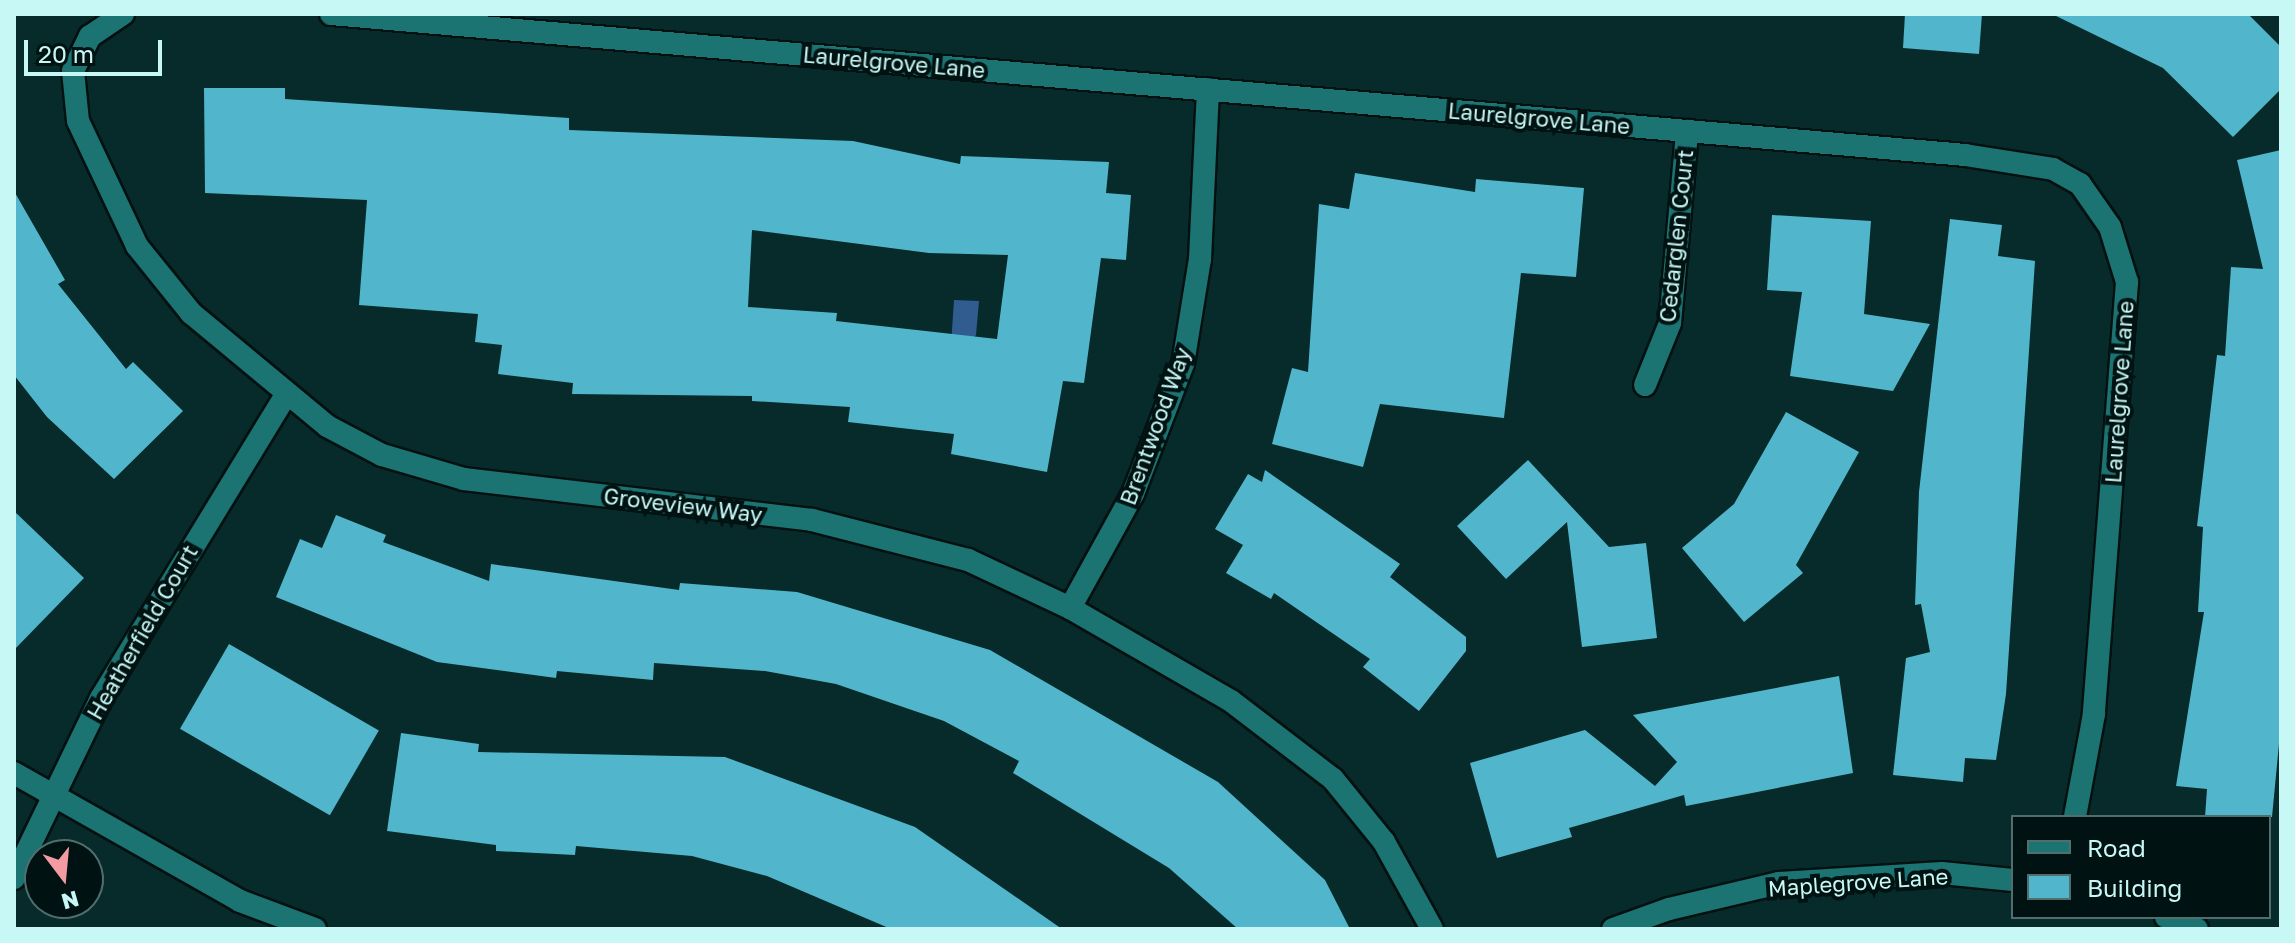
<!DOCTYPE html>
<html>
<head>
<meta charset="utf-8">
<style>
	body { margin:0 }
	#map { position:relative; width:2295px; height:943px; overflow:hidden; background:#072b2a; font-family:"Golos Text",sans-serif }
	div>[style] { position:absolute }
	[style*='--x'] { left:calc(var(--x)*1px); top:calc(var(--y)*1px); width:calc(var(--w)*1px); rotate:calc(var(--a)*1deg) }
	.water>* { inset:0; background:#305c90 }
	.building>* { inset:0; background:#51b6cb; transform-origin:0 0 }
	.roads { filter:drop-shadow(2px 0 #041110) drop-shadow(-2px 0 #041110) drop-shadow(0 2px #041110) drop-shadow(0 -2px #041110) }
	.minor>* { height:22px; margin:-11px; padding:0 11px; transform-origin:11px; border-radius:11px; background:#1b7372 }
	span { translate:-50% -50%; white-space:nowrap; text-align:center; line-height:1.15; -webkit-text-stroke:8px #001212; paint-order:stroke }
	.street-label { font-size:22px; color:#c8f8f6 }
	.frame { position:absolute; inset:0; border:16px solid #c8f8f6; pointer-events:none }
	.legend { position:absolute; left:2011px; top:815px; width:260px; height:104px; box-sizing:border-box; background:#001212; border:2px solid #506e6d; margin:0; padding:10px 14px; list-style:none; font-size:24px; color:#c8f8f6 }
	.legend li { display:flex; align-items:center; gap:16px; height:40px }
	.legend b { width:40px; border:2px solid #506e6d }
	.north { position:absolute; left:24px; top:839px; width:80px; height:80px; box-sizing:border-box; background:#001212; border:2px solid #506e6d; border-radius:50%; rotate:164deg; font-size:22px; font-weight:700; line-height:32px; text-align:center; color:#c8f8f6 }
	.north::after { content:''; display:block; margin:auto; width:28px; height:36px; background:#f49aa3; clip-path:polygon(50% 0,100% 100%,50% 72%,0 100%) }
	.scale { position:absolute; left:24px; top:40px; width:138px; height:36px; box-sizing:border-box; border:4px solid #c8f8f6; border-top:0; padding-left:10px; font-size:24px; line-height:28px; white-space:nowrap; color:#c8f8f6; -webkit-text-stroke:6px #001212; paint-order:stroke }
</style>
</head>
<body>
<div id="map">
	<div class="water">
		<div style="clip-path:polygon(954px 300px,979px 301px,976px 335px,949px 375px)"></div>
	</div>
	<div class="building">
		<div style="clip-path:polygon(1905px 14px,1982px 14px,1979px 54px,1903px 48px)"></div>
		<div style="clip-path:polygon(2052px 14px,2248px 14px,2281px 47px,2281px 89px,2233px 137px,2163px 68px)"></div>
		<div style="clip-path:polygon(evenodd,204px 88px,285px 88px,285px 99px,569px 118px,569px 130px,853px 141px,960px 164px,961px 156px,1109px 162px,1106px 193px,1131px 195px,1126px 260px,1101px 258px,1084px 383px,1063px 381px,1047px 472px,951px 454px,954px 434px,848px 422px,850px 407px,752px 401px,752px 396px,572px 394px,573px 383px,498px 374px,502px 345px,475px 342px,478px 314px,359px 305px,367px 200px,205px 193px,204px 88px,752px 230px,929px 253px,1008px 255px,997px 339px,836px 321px,837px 313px,748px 307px,752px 230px)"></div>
		<div style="clip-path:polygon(2281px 150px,2281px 723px,2272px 817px,2205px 817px,2207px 789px,2176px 786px,2204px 612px,2198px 612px,2203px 527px,2197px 526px,2217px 355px,2225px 356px,2231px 267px,2263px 269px,2237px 160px)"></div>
		<div style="clip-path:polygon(1355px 173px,1475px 192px,1476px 179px,1584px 188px,1576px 277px,1521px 273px,1504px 418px,1380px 404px,1363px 467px,1272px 444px,1292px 368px,1308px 372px,1319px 204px,1349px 209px)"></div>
		<div style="clip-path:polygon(14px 191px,65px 280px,58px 284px,126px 369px,133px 362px,183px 411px,114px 479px,47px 417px,14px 375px)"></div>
		<div style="clip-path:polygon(1772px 215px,1871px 221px,1864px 314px,1930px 324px,1893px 391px,1790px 376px,1802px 292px,1767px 290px)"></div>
		<div style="clip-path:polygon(1950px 219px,2002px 225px,1998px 256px,2035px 261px,2006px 694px,1996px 760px,1965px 758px,1963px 782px,1893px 775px,1906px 658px,1930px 652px,1921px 604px,1915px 605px,1919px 492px)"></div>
		<div style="clip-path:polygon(1786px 412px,1859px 452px,1796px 565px,1803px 573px,1744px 622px,1682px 548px,1734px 504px)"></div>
		<div style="clip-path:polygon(1528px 460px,1609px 547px,1646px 543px,1657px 638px,1582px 647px,1567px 522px,1506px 579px,1457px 526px)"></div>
		<div style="clip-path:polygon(1265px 470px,1400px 564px,1390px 577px,1466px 637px,1466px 651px,1419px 711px,1363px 667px,1370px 659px,1274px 593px,1271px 599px,1226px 573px,1243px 545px,1215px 529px,1248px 474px,1262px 482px)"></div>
		<div style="clip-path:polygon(14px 511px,84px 578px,14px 650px)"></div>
		<div style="clip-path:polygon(336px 515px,386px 535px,383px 542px,489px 581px,491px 564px,679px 590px,680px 583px,797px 592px,990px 650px,1218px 782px,1325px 880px,1350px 929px,1238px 929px,1169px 868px,1013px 773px,1019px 761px,944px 721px,836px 684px,765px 671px,654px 663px,653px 680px,557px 671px,556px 678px,437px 662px,276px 597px,300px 539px,322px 548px)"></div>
		<div style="left:229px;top:644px;width:173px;height:98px;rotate:30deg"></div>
		<div style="clip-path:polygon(1839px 676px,1853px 773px,1686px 806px,1684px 795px,1569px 828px,1572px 837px,1497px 858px,1470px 763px,1585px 730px,1655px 786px,1677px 762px,1633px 715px)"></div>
		<div style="clip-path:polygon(401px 733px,479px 744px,478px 752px,725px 757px,915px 827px,1062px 929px,891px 929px,767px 876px,692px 856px,576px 846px,575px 855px,496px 851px,496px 845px,387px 831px)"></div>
	</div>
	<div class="roads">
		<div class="minor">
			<div style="--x:123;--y:14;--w:40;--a:146"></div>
			<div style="--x:90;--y:36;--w:39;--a:116"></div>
			<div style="--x:73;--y:71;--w:50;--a:84.3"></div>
			<div style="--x:78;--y:121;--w:138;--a:64.7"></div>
			<div style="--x:137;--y:246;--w:86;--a:51.1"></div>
			<div style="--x:191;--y:313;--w:177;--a:39.7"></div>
			<div style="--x:327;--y:426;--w:62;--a:27.8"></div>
			<div style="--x:382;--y:455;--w:85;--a:16.3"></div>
			<div style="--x:464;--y:479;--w:350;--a:6.7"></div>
			<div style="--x:812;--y:520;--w:161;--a:14.4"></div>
			<div style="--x:968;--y:560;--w:113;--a:25.2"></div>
			<div style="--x:1070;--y:608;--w:186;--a:30"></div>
			<div style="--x:1231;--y:701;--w:128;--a:37.4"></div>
			<div style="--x:1333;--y:779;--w:81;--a:51"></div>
			<div style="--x:1384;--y:842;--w:99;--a:61.1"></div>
			<div style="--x:331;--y:14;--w:1640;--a:4.93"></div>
			<div style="--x:1965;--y:155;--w:89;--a:9"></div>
			<div style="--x:2053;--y:169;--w:31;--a:29"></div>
			<div style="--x:2080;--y:184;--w:52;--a:55.1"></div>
			<div style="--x:2110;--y:227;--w:58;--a:72.8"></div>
			<div style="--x:2127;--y:282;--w:433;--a:94.4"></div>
			<div style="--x:2094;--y:714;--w:105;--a:100.5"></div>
			<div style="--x:1645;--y:385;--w:67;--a:-68"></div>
			<div style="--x:1670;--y:323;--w:193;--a:-84.9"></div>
			<div style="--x:1070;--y:608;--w:130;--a:-61.1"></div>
			<div style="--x:1133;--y:494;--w:139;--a:-69"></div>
			<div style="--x:1183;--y:364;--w:106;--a:-80.8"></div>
			<div style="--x:1200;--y:259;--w:170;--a:-87.3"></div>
			<div style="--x:14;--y:773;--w:260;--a:29.5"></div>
			<div style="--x:240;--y:901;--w:80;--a:20.5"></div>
			<div style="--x:14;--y:878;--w:200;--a:-64.2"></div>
			<div style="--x:101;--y:698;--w:355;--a:-58.6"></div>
			<div style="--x:2166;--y:917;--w:33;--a:21"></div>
			<div style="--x:1613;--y:929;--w:59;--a:-19.7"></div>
			<div style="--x:1669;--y:909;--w:113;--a:-13.3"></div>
			<div style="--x:1779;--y:883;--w:163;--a:-3.5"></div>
			<div style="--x:1942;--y:873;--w:71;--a:5.6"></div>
		</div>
	</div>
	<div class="street-label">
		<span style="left:894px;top:62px;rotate:5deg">Laurelgrove Lane</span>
		<span style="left:1539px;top:118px;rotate:5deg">Laurelgrove Lane</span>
		<span style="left:1676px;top:236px;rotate:-84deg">Cedarglen Court</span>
		<span style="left:2119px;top:392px;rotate:-86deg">Laurelgrove Lane</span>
		<span style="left:1155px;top:426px;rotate:-70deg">Brentwood Way</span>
		<span style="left:683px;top:505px;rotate:7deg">Groveview Way</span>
		<span style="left:142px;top:632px;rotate:-60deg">Heatherfield Court</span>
		<span style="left:1858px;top:882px;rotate:-4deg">Maplegrove Lane</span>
	</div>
	<div class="frame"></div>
	<ul class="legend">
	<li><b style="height:10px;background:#1b7372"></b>Road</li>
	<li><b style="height:22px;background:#51b6cb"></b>Building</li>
	</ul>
	<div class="north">N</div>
	<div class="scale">20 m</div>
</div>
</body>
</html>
